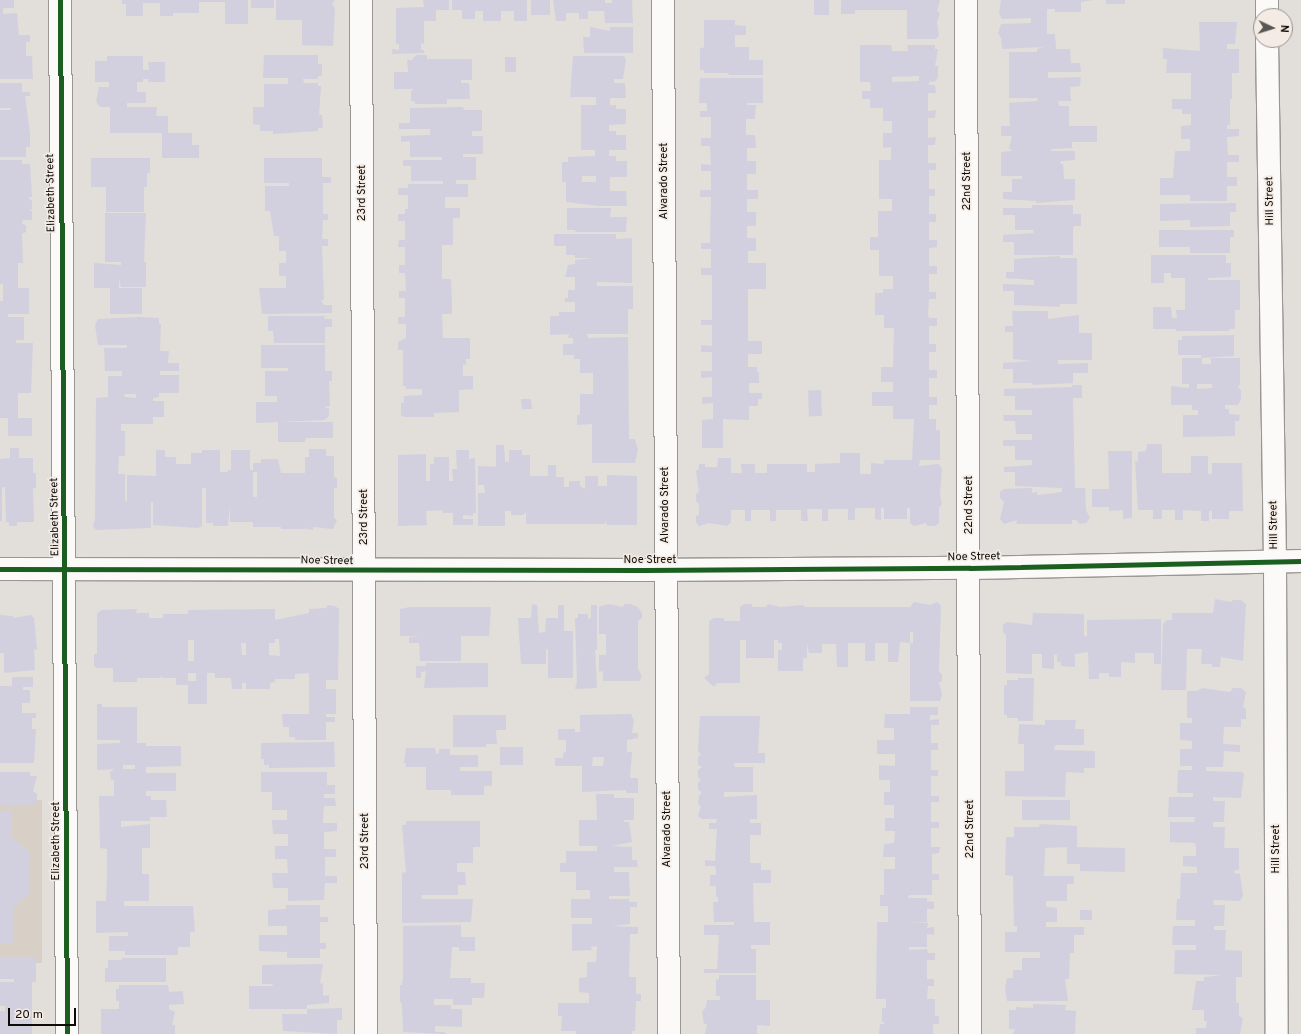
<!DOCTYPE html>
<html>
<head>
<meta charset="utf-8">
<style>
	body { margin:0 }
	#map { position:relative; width:1301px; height:1034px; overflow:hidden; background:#e2deda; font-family:Overpass,sans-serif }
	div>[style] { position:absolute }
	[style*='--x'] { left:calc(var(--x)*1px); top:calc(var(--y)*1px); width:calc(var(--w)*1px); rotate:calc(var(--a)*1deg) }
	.built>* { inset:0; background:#d8cfc6; transform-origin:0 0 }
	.building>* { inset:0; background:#d2d0de; transform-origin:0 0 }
	.roads { filter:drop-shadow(1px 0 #999693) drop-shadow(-1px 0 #999693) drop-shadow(0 1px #999693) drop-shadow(0 -1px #999693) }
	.minor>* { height:22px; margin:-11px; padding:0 11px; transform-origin:11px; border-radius:11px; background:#fbfaf9 }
	.cycleway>* { height:5px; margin:-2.5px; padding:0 2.5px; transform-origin:2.5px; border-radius:2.5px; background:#1b5e20 }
	span { translate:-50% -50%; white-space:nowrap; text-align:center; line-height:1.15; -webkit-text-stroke:3px #f3ebe4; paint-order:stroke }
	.street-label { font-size:11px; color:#0e0b09 }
	.north { position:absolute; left:1253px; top:8px; width:40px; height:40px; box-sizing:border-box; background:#f3ebe4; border:1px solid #97918c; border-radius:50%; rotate:94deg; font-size:11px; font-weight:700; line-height:16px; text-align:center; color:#0e0b09 }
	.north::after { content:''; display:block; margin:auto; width:14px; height:18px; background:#585552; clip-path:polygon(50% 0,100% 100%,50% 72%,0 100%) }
	.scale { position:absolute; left:8px; top:1008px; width:68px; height:18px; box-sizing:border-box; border:2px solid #0e0b09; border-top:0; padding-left:5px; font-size:12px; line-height:14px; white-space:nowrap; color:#0e0b09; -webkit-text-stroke:3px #f3ebe4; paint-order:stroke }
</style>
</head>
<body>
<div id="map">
	<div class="built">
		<div style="left:0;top:800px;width:42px;height:163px"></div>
	</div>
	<div class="building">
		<div style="clip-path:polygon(0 0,14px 0,14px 8px,3px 8px,3px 14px,17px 13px,19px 35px,30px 35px,30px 42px,26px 42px,26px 56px,32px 56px,33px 79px,0 79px)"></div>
		<div style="clip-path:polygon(122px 0,248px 0,248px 24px,225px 24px,225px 2px,199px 2px,199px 13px,173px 13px,173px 16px,160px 16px,160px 3px,143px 3px,143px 16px,126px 16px,126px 4px,122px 4px)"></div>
		<div style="left:251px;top:0;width:23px;height:8px"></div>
		<div style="clip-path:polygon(276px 0,335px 0,332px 4px,335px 9px,333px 46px,302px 45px,302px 20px,276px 20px)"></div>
		<div style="clip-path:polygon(423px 0,449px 0,449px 10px,436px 10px,436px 21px,424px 21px,424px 44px,421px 43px,421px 50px,424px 50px,424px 53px,392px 54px,392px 49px,399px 50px,399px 44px,396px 44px,396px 8px,424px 7px)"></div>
		<div style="clip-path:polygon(452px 0,527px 0,527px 21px,514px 21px,514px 11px,501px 11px,501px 21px,483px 21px,483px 11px,475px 11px,475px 19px,462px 19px,462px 10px,452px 10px)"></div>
		<div style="left:531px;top:0;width:19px;height:15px"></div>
		<div style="clip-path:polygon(553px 0,605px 0,605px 3px,612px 3px,612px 0,632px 0,633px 23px,605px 23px,604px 11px,588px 11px,588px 19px,579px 19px,579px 13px,566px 13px,566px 21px,556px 21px)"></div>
		<div style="left:814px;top:0;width:15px;height:15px"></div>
		<div style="clip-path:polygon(841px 0,940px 0,937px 11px,940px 13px,937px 22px,939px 36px,936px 39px,907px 39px,907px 10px,855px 10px,855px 14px,841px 14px)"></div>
		<div style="clip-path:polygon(1001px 0,1093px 0,1081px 2px,1081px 12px,1055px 12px,1055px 9px,1047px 9px,1047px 34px,1055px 34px,1056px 49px,1070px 49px,1071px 63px,1080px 63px,1081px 72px,1048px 72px,1048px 78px,1081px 77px,1080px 86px,1070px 87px,1071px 101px,1058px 101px,1059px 106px,1069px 106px,1069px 126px,1097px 126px,1097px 142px,1072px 142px,1072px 148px,1051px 149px,1051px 151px,1075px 151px,1075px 160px,1061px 161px,1060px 164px,1063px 164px,1064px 179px,1075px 179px,1075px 200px,1036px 203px,1036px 201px,1003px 199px,1003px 192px,1012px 192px,1012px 179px,1022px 179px,1022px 176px,1001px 176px,1001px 152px,1012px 151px,1009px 148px,1012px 136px,1001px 136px,1001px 126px,1010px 126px,1009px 103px,1037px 101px,1038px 98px,1009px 98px,1009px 52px,1037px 52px,1037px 49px,1043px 47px,1002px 49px,1001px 38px,998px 33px,1001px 24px,1031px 23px,1031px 18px,1002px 19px,999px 13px)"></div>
		<div style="left:1106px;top:0;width:19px;height:4px"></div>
		<div style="clip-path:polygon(704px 20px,735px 20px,735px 25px,746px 26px,746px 35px,735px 35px,735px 47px,749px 47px,749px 60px,763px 60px,763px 75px,729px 75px,728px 73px,704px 73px,704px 70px,700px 70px,700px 49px,704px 47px)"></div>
		<div style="clip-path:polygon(1199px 22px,1237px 22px,1235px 44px,1227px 44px,1227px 49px,1239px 49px,1239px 73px,1232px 73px,1232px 99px,1230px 99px,1230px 125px,1227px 125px,1227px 129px,1239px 129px,1239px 136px,1227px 137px,1228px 155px,1239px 155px,1239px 162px,1227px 162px,1227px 177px,1237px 177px,1237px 186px,1227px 186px,1227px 201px,1190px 201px,1190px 195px,1160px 195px,1160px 178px,1173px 178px,1175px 151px,1190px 151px,1190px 139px,1181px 139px,1181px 126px,1191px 125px,1191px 114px,1182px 114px,1182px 109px,1172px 109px,1172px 99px,1191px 99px,1191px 73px,1166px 73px,1167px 59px,1163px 59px,1163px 48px,1200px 51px)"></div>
		<div style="clip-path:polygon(590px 27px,610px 31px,610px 27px,633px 27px,633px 53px,584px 53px,583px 37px,590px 37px)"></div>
		<div style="clip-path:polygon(evenodd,860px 45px,891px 45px,892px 51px,908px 51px,907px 45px,935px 45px,935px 49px,938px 49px,935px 66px,938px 66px,938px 77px,936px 81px,929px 82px,929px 85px,935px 85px,936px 93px,928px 93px,928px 111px,936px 110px,935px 118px,928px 118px,928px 138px,936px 137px,935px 145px,928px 145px,928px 163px,936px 163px,936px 170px,929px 170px,929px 189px,935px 189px,935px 196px,929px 196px,929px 214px,936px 214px,936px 222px,929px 222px,929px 240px,937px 240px,937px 247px,929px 248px,929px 266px,937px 266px,937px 274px,929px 274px,929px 292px,936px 292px,936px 299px,929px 299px,928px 315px,929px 318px,937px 318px,937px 326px,929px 326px,929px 344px,936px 344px,936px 352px,929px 352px,929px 370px,937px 370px,937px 378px,929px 378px,929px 397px,937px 397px,937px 405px,929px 405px,929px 419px,936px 419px,936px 430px,940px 430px,940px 460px,920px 460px,919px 466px,939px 464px,942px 469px,940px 494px,942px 505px,939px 507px,939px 523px,935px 526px,927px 526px,926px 523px,914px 526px,910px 523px,910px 508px,907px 508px,907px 519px,884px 519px,884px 508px,881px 508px,881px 520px,875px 519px,875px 508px,855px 508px,855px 520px,848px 520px,848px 509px,828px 509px,828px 521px,822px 521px,822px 509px,807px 509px,808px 521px,801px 521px,801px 510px,776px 510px,776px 521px,770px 521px,770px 510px,751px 510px,751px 521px,745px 521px,745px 510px,731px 510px,731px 522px,727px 526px,709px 523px,699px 526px,696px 522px,696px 516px,699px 515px,699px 504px,696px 501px,696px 494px,699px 492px,696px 471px,699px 469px,699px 464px,705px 464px,705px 467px,717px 467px,718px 458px,731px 458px,731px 473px,742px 473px,741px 464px,755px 464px,755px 473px,767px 473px,767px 464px,807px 464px,807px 472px,815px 472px,815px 464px,840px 463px,840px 453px,860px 453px,860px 474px,871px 474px,871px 463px,884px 464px,884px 460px,912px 460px,914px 419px,893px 419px,893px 406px,872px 406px,872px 392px,893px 392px,893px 382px,881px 382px,881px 367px,893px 367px,894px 328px,884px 328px,884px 315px,875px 315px,875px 293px,883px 293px,883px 289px,893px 289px,893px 276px,879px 276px,879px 250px,870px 250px,870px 237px,878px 237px,878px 211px,892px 211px,892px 199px,879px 199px,879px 160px,891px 160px,891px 147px,883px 148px,883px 133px,892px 133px,892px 121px,883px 121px,883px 108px,870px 108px,870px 99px,862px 99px,862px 91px,871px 91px,870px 82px,860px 82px,860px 45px,919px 76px,919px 81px,892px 82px,892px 77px,919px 76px)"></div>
		<div style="clip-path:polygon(264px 55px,318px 55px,318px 64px,322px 64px,322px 76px,318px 76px,318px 79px,303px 79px,304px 83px,318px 83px,318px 86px,321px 86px,319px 115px,322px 115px,323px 128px,318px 128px,318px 131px,273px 134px,273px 131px,260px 131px,260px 125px,253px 124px,253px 107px,264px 107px,264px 84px,288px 84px,288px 78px,263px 78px)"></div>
		<div style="clip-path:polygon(416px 55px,427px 55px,427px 59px,472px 59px,472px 80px,461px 80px,461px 83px,469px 83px,470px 99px,447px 99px,447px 104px,415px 104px,414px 101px,411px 101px,411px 91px,414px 89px,394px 89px,394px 72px,408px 72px,407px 60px,412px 60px)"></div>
		<div style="clip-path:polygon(107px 56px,143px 56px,143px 70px,149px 70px,148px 62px,165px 62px,165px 82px,148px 82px,149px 79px,143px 79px,143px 82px,137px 82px,137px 92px,146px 92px,146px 103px,127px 103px,127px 107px,157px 107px,156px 116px,168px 116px,168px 133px,192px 133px,192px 145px,199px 145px,199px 158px,162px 158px,162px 133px,110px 133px,110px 107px,100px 107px,96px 101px,99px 87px,109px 87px,109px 82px,95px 82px,95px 61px,107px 61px)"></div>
		<div style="clip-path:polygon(evenodd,573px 56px,624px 56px,626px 59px,623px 79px,614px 79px,614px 83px,625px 83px,626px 98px,610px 98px,610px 105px,616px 105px,616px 109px,626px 109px,626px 124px,609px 125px,609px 131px,616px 131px,616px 135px,626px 135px,626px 150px,609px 150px,609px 156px,616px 156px,616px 161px,627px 161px,627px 177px,610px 177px,610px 191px,626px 191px,627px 206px,598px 206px,566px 202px,566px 182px,562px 182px,562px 162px,568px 162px,568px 157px,595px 156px,595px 150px,581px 150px,581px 105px,596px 105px,596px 97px,570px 97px,573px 56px,582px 176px,596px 176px,596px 182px,582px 182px,582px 176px)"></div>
		<div style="left:505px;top:57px;width:11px;height:15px"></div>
		<div style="clip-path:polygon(700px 78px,763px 78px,763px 103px,747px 103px,747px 105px,756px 105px,755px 119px,746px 119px,746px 135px,755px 135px,756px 148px,747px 148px,747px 161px,756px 161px,756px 174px,747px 174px,747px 190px,758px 190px,758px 199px,747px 199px,747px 212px,756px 212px,756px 226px,747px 226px,747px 238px,756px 238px,756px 251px,748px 251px,748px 263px,766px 263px,766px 289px,748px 289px,748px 341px,762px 341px,762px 354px,748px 354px,748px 367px,757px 367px,757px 372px,759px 372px,759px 383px,749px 383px,749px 393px,762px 393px,762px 399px,758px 399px,758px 406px,749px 406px,749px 420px,723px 419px,723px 448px,702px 448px,702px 420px,713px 419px,713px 403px,702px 404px,702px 397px,712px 397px,712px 377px,701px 378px,701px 371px,712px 371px,712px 352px,701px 352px,701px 345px,712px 346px,712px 325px,701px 325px,701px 320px,712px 320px,712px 275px,701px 275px,701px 268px,711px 268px,711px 249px,701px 249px,701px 243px,710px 243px,711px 197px,700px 197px,700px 190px,711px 190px,711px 171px,701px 171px,701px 164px,711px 165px,710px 146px,701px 146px,701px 138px,711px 138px,711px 117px,700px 117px,700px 111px,707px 111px,707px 103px,699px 103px)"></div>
		<div style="clip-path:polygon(0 83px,22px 83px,22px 92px,30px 92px,30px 96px,25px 96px,30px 133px,30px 147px,26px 147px,26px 157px,0 157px,0 110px,11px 110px,11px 108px,0 108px)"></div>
		<div style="clip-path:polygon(463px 107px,464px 110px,482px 110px,482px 131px,472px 131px,472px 136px,483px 136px,483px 154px,463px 154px,463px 157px,476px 157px,476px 180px,456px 180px,456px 184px,468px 184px,468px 197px,445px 197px,445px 208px,460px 208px,460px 218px,453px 218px,453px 245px,442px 245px,442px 279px,451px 279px,452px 303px,452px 314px,442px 314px,443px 338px,470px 338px,470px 359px,466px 359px,466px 365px,463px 364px,463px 376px,473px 376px,473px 389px,459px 390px,459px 412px,434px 413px,434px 417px,404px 417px,401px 415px,401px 403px,404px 403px,404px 396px,422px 395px,422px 389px,406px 389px,406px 386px,403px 386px,403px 350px,398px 350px,398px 342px,406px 338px,406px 324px,398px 324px,398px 317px,405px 317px,405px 298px,399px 298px,399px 291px,406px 291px,405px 273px,399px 273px,399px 265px,405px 265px,405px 247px,398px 247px,399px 240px,405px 240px,405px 221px,398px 221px,398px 214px,405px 214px,405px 209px,408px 209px,408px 195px,398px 195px,398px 188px,408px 188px,408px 184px,443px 184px,443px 181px,411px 181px,411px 166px,403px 166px,403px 160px,442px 160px,442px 157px,410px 157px,410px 141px,401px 142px,401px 136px,430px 135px,430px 129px,399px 129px,399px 123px,410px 123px,410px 108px)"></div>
		<div style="clip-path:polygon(91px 158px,150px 158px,150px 173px,147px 173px,147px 187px,144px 187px,144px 212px,106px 212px,106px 187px,91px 187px)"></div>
		<div style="clip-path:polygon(264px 158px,322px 158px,322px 177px,331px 177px,331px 183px,323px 183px,323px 214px,328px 214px,328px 220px,323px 220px,322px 239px,328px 239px,328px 246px,322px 246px,324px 299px,321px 301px,324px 305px,332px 305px,332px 313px,262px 314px,259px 288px,286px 288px,286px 276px,279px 276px,279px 263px,286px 263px,286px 251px,279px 251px,279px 236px,274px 236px,270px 211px,265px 211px,265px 186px,289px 186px,289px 183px,264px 183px)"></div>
		<div style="clip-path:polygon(0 160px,22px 160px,22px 164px,30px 164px,32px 197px,28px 197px,32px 201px,32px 209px,29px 211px,32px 211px,32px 220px,23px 220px,22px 224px,26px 225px,26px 232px,22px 234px,23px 263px,18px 263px,18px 288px,29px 288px,29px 314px,8px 314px,8px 317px,24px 317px,24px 340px,16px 340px,16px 343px,33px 343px,31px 393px,18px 393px,18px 418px,32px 418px,32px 436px,8px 436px,8px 418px,0 418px,0 301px,3px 301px,3px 284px,0 284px)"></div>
		<div style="clip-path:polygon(1236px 203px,1236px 212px,1230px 212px,1230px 226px,1190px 227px,1190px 220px,1160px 221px,1160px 204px)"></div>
		<div style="clip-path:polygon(1032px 205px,1073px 205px,1073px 214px,1081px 214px,1081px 226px,1074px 226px,1073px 229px,1073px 255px,1014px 255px,1014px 242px,1003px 242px,1003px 235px,1033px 233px,1034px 230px,1015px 230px,1015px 215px,1003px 215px,1003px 208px,1032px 208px)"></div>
		<div style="clip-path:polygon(567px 208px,611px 208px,610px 217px,627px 217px,626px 232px,575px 232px,576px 230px,567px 230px)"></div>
		<div style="clip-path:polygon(105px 213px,146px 213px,144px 262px,146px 262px,146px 287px,121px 287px,119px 279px,119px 288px,142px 288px,142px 314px,110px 314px,110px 288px,94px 288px,94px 263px,121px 265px,121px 262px,105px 262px)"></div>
		<div style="clip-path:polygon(1159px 230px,1234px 230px,1234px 237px,1230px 237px,1230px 253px,1190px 253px,1190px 247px,1159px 247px)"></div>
		<div style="clip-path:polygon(554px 234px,616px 234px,616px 239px,632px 238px,632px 283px,597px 282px,597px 286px,633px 286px,633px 309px,628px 309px,628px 334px,587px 334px,588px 338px,628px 337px,629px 439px,635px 439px,638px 450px,635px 463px,592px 463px,592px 424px,577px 425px,577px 415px,580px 415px,580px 394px,593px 394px,593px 373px,580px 373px,580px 359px,574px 359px,574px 355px,563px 355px,563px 344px,573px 344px,573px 338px,568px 338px,569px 334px,550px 335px,550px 316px,559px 316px,559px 312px,575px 312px,575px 302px,565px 302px,565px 298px,568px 298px,568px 290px,575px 290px,575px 277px,565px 277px,568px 265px,575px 264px,575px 260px,594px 258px,575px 258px,575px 255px,566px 255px,566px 246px,554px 246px)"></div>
		<div style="clip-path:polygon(1151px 255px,1226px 255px,1226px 263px,1231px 263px,1231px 277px,1208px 278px,1208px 280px,1240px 280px,1240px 310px,1235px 310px,1235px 329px,1229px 329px,1229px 331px,1176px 331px,1176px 329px,1153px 329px,1153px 307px,1171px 307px,1172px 318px,1177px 318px,1176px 310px,1185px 310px,1185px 278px,1171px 278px,1171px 273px,1164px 273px,1164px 283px,1151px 283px)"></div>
		<div style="clip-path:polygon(1060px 256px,1060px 258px,1077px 258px,1077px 304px,1060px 304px,1060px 307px,1014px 305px,1014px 291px,1003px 291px,1003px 284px,1034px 285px,1034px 280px,1006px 278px,1006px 272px,1014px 272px,1014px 259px)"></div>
		<div style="clip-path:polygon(1012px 311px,1048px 311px,1048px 319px,1079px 315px,1079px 333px,1092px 333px,1092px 360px,1058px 360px,1058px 364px,1088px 363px,1088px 373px,1073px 373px,1073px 383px,1033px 385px,1032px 383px,1013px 383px,1013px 369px,1003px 369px,1003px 363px,1032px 361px,1013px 359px,1013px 332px,1005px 332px,1005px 326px,1013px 326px)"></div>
		<div style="clip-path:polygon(268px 316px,325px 316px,324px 319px,332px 319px,332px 327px,325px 327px,325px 343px,274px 343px,273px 331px,268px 331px)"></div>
		<div style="clip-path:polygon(evenodd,138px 317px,159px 318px,159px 324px,161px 324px,160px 351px,169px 351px,168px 363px,179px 363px,179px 371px,160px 371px,160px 375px,179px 375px,179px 393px,159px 393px,159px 397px,153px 398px,153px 401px,164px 401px,164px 417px,153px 417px,153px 424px,121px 424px,121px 431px,125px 431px,125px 456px,119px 456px,118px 474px,125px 474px,125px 501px,127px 502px,127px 475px,156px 476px,156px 450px,165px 450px,165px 457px,176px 457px,176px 464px,191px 464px,191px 453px,202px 453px,202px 450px,220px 450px,220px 472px,228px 472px,228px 470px,231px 470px,231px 450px,250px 450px,250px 470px,253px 470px,253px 463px,261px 463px,261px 459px,278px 459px,281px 473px,305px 473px,305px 457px,309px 457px,309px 449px,326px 449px,326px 456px,334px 456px,334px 477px,337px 478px,337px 488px,334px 488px,334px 518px,337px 520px,333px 529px,313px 527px,313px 530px,307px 529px,308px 526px,306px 529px,281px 529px,281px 527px,253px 527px,253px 522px,230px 522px,230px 505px,228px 526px,213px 526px,213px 523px,206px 523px,206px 488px,202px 488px,202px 526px,198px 528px,153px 525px,153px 502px,151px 502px,151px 528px,96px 530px,93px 526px,95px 519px,96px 398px,108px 397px,108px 376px,122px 376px,122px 371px,105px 371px,104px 348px,127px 348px,127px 345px,98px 345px,95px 325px,98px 319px,138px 317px,124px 394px,136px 394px,136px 398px,125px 397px,124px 394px,138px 317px,253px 472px,257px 472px,257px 497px,253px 497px,253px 472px)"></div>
		<div style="clip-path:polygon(1234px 335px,1234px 356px,1201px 358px,1201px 355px,1178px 355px,1178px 340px,1182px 340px,1182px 336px)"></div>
		<div style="clip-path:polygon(261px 345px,325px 345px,325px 371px,332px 371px,332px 381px,329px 381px,330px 406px,324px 407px,329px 409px,329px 416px,324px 420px,256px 423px,256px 402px,277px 402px,277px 396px,265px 396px,265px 371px,288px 371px,288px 368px,261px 368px)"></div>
		<div style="clip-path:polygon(evenodd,1182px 358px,1202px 358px,1202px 364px,1211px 364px,1211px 358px,1240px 358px,1240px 384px,1238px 387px,1241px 390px,1241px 399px,1238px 405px,1225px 405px,1225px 409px,1229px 409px,1229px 414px,1240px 415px,1239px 421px,1235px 421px,1235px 436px,1183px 437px,1183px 415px,1198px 415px,1198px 410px,1192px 410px,1192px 405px,1171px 405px,1171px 386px,1189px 388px,1189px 384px,1182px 384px,1182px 358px,1197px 384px,1212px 384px,1212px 388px,1197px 389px,1197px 384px)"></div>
		<div style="clip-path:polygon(1072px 385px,1082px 385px,1082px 398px,1073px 398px,1075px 488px,1085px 488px,1086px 510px,1090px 518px,1086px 523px,1080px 524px,1076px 520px,1072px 520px,1072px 524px,1016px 524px,1017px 520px,1004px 524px,1000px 519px,1004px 502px,1000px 498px,1000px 492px,1004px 489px,1032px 488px,1032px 493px,1037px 492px,1037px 495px,1062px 492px,1062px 488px,1015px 486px,1015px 472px,1004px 472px,1004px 467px,1032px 465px,1032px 460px,1015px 460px,1015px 446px,1003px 446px,1003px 440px,1032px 440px,1032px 434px,1016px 434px,1015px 421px,1004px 421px,1003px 415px,1032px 415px,1032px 410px,1015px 410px,1015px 396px,1004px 396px,1004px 389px,1072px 387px)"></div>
		<div style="left:821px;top:390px;width:26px;height:13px;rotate:88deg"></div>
		<div style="clip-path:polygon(521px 399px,531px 399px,532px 409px,522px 409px)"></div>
		<div style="clip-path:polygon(278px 422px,333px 422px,333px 438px,306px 438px,305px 442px,278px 442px)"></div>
		<div style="clip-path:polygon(1147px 444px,1162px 444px,1162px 473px,1191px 473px,1191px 456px,1208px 456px,1208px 474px,1212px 474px,1212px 463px,1242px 463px,1243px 511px,1229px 511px,1229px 519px,1212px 519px,1212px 511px,1209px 511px,1209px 521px,1201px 521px,1201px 511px,1183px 510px,1183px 520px,1175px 520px,1175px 510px,1162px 510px,1162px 519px,1153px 519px,1153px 510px,1138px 510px,1135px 461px,1138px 462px,1138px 452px,1146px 451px)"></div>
		<div style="clip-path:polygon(496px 445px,504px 445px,505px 462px,509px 462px,509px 450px,522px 450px,522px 455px,530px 455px,530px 476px,548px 476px,548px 465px,556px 465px,556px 477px,564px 477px,564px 487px,569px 487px,569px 481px,580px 481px,580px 486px,585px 489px,585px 476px,598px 476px,598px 486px,607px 486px,607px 475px,637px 476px,637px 525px,607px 525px,605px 520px,605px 524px,526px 524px,526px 512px,523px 515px,511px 515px,511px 511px,505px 511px,505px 526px,478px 526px,478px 493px,485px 493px,484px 485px,478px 485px,478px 466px,496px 467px)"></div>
		<div style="clip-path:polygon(10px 448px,19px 448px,19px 458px,33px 458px,33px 473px,36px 473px,36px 488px,33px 488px,34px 522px,17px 522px,17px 526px,9px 526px,9px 522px,6px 522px,5px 487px,2px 487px,2px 521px,0 521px,0 459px,10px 458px)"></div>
		<div style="clip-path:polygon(456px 450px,469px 450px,469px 459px,475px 458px,476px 513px,473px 513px,473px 516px,463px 515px,463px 519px,473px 519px,473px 525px,453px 525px,453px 513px,443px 513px,442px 510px,426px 511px,427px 525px,398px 526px,398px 455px,426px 454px,426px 481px,430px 481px,430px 464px,434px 464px,434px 457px,449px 457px,449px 481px,453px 481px,452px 469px,457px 469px)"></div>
		<div style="clip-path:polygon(1108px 451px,1132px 451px,1132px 518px,1123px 519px,1123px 510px,1109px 511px,1109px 507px,1092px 507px,1092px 489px,1109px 489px)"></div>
		<div style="clip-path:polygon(1215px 599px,1231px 602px,1233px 600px,1241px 600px,1246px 604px,1243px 661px,1221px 657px,1220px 667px,1212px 667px,1212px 664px,1201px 664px,1202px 649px,1187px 649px,1186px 690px,1161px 690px,1163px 624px,1167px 620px,1172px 620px,1172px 613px,1213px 613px)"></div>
		<div style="clip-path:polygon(914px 602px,930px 605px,937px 602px,941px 606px,939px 672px,942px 674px,942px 681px,939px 682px,942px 694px,940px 701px,910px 701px,910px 643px,913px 643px,913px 632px,910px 632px,910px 643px,900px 642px,898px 662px,888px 662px,888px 643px,875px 643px,875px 661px,865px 661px,865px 643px,848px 643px,848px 667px,837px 667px,836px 644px,822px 644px,822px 653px,809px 653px,807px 643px,807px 658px,803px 658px,803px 671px,778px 671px,778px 650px,782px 650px,782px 643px,778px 643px,778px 640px,774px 640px,774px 658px,746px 658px,746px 640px,740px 640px,740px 683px,717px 683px,714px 687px,704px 678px,709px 674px,709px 621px,714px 618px,723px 618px,725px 621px,740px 621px,740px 607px,744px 604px,751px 604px,753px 607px,766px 607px,768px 604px,780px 607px,803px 605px,805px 607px,910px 607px)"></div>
		<div style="clip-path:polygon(532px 604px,537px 605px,539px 633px,545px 632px,546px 618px,558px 618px,558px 605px,564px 605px,564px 631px,573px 631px,573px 678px,548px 678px,548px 649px,546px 649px,546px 664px,521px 664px,518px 618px,531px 618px)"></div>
		<div style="clip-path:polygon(608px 604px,623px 607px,624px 604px,630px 604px,638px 607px,642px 613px,642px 618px,638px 621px,638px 668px,642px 677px,639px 681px,603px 681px,603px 671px,599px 672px,599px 655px,606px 655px,606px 634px,599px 634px,599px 607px)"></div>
		<div style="clip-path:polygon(evenodd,328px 605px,335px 606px,339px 609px,339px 616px,338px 680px,326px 680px,326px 689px,336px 689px,336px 714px,326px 714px,326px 717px,335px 717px,335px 722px,326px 722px,326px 740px,295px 740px,295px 737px,289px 737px,289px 727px,283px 727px,282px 714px,309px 714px,309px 673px,295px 674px,295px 679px,275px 679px,275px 682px,270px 683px,270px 689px,246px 689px,246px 683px,242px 683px,242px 689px,232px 689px,231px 678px,215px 678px,215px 673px,207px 673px,207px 704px,188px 704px,188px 685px,176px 685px,176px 678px,163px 678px,161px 676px,160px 678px,137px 678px,137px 682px,113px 682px,113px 668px,97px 668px,94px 666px,94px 654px,97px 654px,97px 614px,101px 610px,137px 609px,136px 613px,149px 613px,149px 618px,163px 618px,163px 614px,188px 614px,188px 610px,275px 609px,275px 620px,309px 613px,309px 609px,326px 608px,328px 605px,275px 639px,279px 639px,280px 656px,269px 655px,269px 643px,275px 643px,275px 639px,328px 605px,188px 640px,194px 640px,194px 661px,188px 661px,188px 640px,328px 605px,241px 643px,246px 643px,246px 655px,242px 655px,241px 643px,328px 605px,188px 673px,196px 673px,196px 681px,188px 681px,188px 673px)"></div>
		<div style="clip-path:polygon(591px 605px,597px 605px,597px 650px,595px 650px,597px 688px,575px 689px,577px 681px,575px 618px,578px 618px,578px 614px,588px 614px,588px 619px,591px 618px)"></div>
		<div style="clip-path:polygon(410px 607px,491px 607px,489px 636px,461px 636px,461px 661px,420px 661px,419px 643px,409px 643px,409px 637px,420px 636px,400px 636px,400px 609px)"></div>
		<div style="clip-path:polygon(1033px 613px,1084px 614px,1084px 636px,1087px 636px,1087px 620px,1161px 619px,1161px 664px,1154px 664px,1154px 653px,1135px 653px,1135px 663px,1121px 662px,1121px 677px,1109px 677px,1109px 673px,1099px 673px,1099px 679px,1089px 679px,1088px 652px,1075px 654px,1075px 667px,1061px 666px,1061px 662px,1057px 662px,1057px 655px,1054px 654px,1054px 669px,1042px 668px,1042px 654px,1032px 654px,1032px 674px,1006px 673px,1006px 635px,1003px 632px,1003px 625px,1007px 622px,1032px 625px)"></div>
		<div style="clip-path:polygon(0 615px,13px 616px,13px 618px,31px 615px,34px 618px,37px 650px,34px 649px,35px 670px,4px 673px,4px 653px,0 653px)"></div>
		<div style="clip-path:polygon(426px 663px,488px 663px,488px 687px,424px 688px,426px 671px,421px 672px,421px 678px,416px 678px,416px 666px,426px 666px)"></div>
		<div style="clip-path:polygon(12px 677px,33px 677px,33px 687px,23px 687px,23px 690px,30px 690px,30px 703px,22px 703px,22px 713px,36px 713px,36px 718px,32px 718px,32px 729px,36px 729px,34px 763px,0 763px,0 686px,12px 686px)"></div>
		<div style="clip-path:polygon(1018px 678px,1034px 678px,1033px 721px,1018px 721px,1018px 718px,1007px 718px,1007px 715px,1004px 715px,1004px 685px,1007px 685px,1007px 680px,1018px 680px)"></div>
		<div style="clip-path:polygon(1202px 688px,1230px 692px,1233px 688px,1241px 688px,1246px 692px,1243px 707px,1246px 709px,1246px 719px,1241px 719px,1241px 727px,1224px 727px,1223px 744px,1240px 745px,1240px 752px,1224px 751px,1223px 767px,1206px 767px,1206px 771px,1242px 772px,1244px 774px,1241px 798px,1213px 797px,1213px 801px,1225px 801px,1224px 822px,1213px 822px,1213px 827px,1225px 827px,1224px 848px,1239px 848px,1239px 870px,1235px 870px,1234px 873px,1240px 874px,1243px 896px,1240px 901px,1214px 900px,1213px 905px,1225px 905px,1224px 926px,1214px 926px,1214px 930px,1226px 930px,1225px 950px,1242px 951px,1242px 977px,1236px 977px,1236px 1003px,1239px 1003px,1239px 1016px,1243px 1018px,1240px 1034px,1196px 1034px,1196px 1028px,1206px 1028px,1207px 1021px,1204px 1021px,1204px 1010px,1192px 1010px,1196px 981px,1204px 981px,1204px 977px,1223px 975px,1174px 974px,1175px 950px,1196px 950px,1196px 945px,1172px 945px,1173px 926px,1195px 926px,1195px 920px,1176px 920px,1177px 899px,1180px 899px,1181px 873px,1197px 873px,1197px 867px,1183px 866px,1183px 856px,1196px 856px,1196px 847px,1195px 843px,1170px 842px,1170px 822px,1194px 822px,1195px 817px,1168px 817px,1169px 797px,1193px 797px,1193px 793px,1177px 793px,1178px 770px,1192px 770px,1192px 766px,1180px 766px,1180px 749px,1192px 749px,1192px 741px,1180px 740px,1180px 723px,1192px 723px,1192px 718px,1187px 718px,1187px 691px,1197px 691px)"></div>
		<div style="clip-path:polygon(evenodd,97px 704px,102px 704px,102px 707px,137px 707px,137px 743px,146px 743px,146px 746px,181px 746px,181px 766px,146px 767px,146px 773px,176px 773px,176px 791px,146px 791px,146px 796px,151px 796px,151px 800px,166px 800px,167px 817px,150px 817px,150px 821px,121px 821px,121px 827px,150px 824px,150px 848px,142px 848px,142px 874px,149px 874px,149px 901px,124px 901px,124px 906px,193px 906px,195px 932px,190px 932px,190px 947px,178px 947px,178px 955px,125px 955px,125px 951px,109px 951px,109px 936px,128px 936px,128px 932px,96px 933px,96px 901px,106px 901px,107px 875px,107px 849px,100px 848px,99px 796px,114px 796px,114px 780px,111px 780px,110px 772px,114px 769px,97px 770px,97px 744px,120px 743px,120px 740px,97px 740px,97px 704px,123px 765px,135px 765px,135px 769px,123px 769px,123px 765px)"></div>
		<div style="clip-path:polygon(910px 707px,938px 707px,938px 715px,930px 715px,930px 720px,939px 719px,939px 725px,931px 725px,931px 743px,938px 743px,938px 750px,931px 750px,931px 770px,938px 770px,938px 776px,931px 776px,931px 796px,939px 796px,939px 802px,931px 802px,931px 822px,939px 822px,939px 828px,931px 828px,931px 847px,940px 847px,939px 853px,932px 854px,932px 874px,939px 874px,939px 880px,932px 880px,932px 895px,909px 895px,908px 898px,927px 898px,927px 901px,934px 902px,934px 909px,927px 909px,927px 922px,909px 922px,928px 923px,927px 928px,934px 927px,934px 935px,927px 934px,927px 947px,909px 947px,909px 950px,927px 949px,928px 953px,935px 953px,935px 960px,927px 960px,927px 979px,934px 979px,934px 986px,928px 986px,927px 999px,935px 999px,935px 1016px,939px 1016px,939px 1024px,933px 1024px,933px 1034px,879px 1034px,880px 1024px,885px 1024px,882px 1021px,882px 1008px,886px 1008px,886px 999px,876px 999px,877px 922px,888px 922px,888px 906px,880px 906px,880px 895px,884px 895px,884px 869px,895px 869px,895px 857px,883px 857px,884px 844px,894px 843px,895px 831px,885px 831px,885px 818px,894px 818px,894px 805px,884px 805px,884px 792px,890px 792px,890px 780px,879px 780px,879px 765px,895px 766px,895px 754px,877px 754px,877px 740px,894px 740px,894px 728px,884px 728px,885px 714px,910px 714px)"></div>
		<div style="clip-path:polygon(evenodd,631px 714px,634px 721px,632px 733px,638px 733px,638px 738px,627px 740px,627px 752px,632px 752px,630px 778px,638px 778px,638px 793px,626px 793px,626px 790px,582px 792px,582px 766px,555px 766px,555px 758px,563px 758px,563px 753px,566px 752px,566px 740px,558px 740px,558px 729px,575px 729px,575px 732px,580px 732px,580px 715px,631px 714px,593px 757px,604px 757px,603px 766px,592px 766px,593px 757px)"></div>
		<div style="clip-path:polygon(453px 715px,506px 715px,506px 730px,496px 730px,497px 744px,486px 744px,486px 747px,453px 747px)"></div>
		<div style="clip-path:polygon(700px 716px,760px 716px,758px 753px,765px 753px,765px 763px,734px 763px,735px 767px,753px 767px,753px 792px,724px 792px,724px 797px,757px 795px,757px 819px,750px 819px,750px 823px,761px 823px,761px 835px,750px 835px,750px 863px,761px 863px,761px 870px,771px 870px,771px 883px,753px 883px,754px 922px,770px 922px,770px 945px,751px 945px,751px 949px,756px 949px,756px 973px,704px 973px,704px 969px,717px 969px,719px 935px,704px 935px,704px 925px,734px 925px,734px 922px,714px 922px,713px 902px,718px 902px,718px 897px,716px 897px,716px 886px,710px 886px,710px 875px,716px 875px,716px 870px,715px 866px,705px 866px,705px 860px,715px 861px,717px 829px,709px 829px,709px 823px,716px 823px,717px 819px,702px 819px,698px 816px,701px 806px,698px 804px,699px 796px,702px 792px,698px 790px,698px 783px,701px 780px,698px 778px,698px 770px,702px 767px,698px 765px,698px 757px,701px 754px,698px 752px)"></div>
		<div style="clip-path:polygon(1045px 720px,1076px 720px,1075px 729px,1084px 729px,1084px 745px,1055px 745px,1054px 750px,1095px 751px,1095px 768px,1084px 768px,1084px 773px,1066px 772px,1065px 797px,1005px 796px,1005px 771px,1024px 771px,1024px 744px,1018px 744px,1019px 724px,1045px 725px)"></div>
		<div style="clip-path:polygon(334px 742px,335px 767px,269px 768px,269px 765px,264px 765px,264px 759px,261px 759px,261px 743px)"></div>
		<div style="left:523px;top:747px;width:18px;height:23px;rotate:90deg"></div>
		<div style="clip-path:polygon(406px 748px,435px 748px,436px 754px,439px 753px,439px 749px,450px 749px,450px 755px,478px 755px,478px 767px,460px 767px,460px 771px,492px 771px,492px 786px,484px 786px,484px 795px,451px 795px,451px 790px,426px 790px,426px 767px,406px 767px,406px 763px,404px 763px)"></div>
		<div style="clip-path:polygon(0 772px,30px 772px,30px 776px,37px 776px,33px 791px,37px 794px,37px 803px,31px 803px,30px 806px,0 806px)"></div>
		<div style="clip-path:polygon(261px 772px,327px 772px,327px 785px,335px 785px,335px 794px,324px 794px,324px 798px,335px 798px,336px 806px,324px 806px,323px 820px,323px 823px,337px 823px,337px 831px,324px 832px,324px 849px,336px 849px,336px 857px,325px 857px,325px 876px,337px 876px,337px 883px,325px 883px,324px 900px,288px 901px,288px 888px,273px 888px,272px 873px,288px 873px,287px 859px,275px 859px,275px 846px,288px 846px,288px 834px,273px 834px,272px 820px,287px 820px,287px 810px,272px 810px,272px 792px,261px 792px)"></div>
		<div style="clip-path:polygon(596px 794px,614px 794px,614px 798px,634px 798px,634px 820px,624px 820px,624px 822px,629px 822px,632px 842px,612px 846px,632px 847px,632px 860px,637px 860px,638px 867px,614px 867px,614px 872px,629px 872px,630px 896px,609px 896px,609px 899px,629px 899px,629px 902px,637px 902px,637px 907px,630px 907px,630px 924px,612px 926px,638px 927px,638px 934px,630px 934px,629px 977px,636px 977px,636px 994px,641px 994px,641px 1001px,636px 1001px,635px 1031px,632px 1031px,632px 1034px,576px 1034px,576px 1031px,561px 1031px,562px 1016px,558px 1016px,558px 1003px,589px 1003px,589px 993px,579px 992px,579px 978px,587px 977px,587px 962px,596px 962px,597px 946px,591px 947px,592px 950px,572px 951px,572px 924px,592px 924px,592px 918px,571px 918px,571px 899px,590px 899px,590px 890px,576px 890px,576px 872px,560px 872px,560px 863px,566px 863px,566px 851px,597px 851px,597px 846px,579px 846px,579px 820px,597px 820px)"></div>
		<div style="left:1022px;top:800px;width:48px;height:20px"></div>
		<div style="clip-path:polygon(12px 810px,12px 837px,29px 852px,30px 893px,13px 909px,13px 944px,0 944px,0 811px)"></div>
		<div style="clip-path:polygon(406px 821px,480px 821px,480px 847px,473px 847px,473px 863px,457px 863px,457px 872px,465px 872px,466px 885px,458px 885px,458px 895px,421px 895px,422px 899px,473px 899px,471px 922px,402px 923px,402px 873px,406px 872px,402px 825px,406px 825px)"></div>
		<div style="clip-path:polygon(1040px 824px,1077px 826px,1077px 847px,1125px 848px,1125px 872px,1080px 871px,1080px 864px,1067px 864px,1067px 847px,1045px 848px,1044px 876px,1074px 876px,1074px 884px,1067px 884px,1067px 901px,1046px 901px,1046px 907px,1057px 908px,1057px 922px,1046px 922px,1046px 927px,1084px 927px,1084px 935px,1074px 935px,1074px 953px,1070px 953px,1069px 979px,1065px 979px,1068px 1001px,1007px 1001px,1005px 989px,1007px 978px,1013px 978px,1013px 970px,1022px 970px,1022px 958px,1040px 958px,1040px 952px,1005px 952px,1005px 932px,1017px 932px,1017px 926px,1014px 926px,1013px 876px,1005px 875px,1006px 837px,1014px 837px,1014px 827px,1039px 827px)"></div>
		<div style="clip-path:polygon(286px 905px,320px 905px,320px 917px,328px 917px,328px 922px,320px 922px,320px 943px,326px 943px,326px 949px,320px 949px,320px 958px,287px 958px,287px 952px,259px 951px,259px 935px,287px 935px,287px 926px,268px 926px,268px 910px,286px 909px)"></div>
		<div style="left:1080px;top:910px;width:12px;height:10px"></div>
		<div style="clip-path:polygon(461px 925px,461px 937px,475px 937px,475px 951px,459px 951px,459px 947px,452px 947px,450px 978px,471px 978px,471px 983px,485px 983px,484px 998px,472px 998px,472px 1005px,453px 1005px,453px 999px,434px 999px,434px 1005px,451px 1005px,451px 1009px,462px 1009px,462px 1027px,435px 1026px,435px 1032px,445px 1032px,445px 1034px,403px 1032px,402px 1005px,400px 1001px,400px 985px,402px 985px,403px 978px,403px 926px)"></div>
		<div style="clip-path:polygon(0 957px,36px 957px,36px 982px,32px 982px,32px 1034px,0 1034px,0 1011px,5px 1011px,5px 1006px,0 1006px,0 982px,14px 982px,14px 979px,0 979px)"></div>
		<div style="clip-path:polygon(122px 958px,166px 958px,166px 982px,105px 982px,105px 968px,108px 968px,108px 960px,122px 960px)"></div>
		<div style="clip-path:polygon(323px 964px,320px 983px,323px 984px,323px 996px,329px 995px,329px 1003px,307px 1005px,307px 1009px,342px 1008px,342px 1020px,337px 1020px,337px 1034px,283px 1031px,282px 1014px,307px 1014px,307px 1009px,249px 1009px,249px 986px,272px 986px,273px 984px,262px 984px,262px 965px)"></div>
		<div style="clip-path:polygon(719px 975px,756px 975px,756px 1000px,770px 1000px,770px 1026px,757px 1025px,757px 1034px,705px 1034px,707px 1024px,704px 1024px,702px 1012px,706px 1007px,707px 1000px,720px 1000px,720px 996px,716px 996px,716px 980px,719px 979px)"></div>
		<div style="clip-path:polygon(119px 985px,168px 985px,169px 992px,183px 991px,184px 1004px,169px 1005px,169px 1009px,175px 1012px,172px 1025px,175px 1025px,175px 1034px,101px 1034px,101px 1009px,119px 1009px,119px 1001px,116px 1001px,116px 989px,119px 989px)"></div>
		<div style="clip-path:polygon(1033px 1004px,1066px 1005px,1065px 1010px,1076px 1011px,1075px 1034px,1013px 1034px,1015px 1029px,1009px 1029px,1009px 1010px,1016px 1010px,1016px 1007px,1033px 1008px)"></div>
	</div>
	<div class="roads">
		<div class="minor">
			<div style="--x:60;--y:0;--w:1034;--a:89.61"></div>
			<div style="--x:361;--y:0;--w:1034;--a:89.72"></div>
			<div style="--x:663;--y:0;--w:1034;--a:89.67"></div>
			<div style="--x:966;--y:0;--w:1034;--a:89.78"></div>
			<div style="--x:1267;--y:0;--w:16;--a:90"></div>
			<div style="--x:1267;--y:40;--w:521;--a:89.12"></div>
			<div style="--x:1275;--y:561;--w:473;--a:89.8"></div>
			<div style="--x:0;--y:569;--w:643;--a:0.09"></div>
			<div style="--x:643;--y:570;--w:327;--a:-0.4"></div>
			<div style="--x:970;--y:568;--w:331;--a:-1.2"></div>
		</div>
	</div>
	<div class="cycleway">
		<div style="--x:60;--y:0;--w:1034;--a:89.61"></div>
		<div style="--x:0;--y:569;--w:643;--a:0.09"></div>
		<div style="--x:643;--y:570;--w:327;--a:-0.4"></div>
		<div style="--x:970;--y:568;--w:331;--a:-1.2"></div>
	</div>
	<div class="street-label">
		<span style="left:664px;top:181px;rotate:-90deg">Alvarado Street</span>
		<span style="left:967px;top:181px;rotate:-90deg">22nd Street</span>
		<span style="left:51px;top:193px;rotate:-91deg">Elizabeth Street</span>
		<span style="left:362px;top:193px;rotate:-90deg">23rd Street</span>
		<span style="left:1270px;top:201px;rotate:-91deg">Hill Street</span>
		<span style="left:665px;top:505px;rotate:-90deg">Alvarado Street</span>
		<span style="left:969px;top:505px;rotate:-90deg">22nd Street</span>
		<span style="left:55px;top:517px;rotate:-91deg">Elizabeth Street</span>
		<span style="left:364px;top:517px;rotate:-90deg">23rd Street</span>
		<span style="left:1274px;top:525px;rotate:-91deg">Hill Street</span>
		<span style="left:974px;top:557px;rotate:-1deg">Noe Street</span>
		<span style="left:650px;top:560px">Noe Street</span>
		<span style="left:327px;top:561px;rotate:1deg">Noe Street</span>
		<span style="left:667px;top:829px;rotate:-90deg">Alvarado Street</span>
		<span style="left:970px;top:829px;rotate:-90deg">22nd Street</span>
		<span style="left:56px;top:841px;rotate:-90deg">Elizabeth Street</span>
		<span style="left:365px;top:841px;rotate:-90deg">23rd Street</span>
		<span style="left:1276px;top:849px;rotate:-90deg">Hill Street</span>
	</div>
	<div class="north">N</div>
	<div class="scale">20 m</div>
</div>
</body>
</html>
